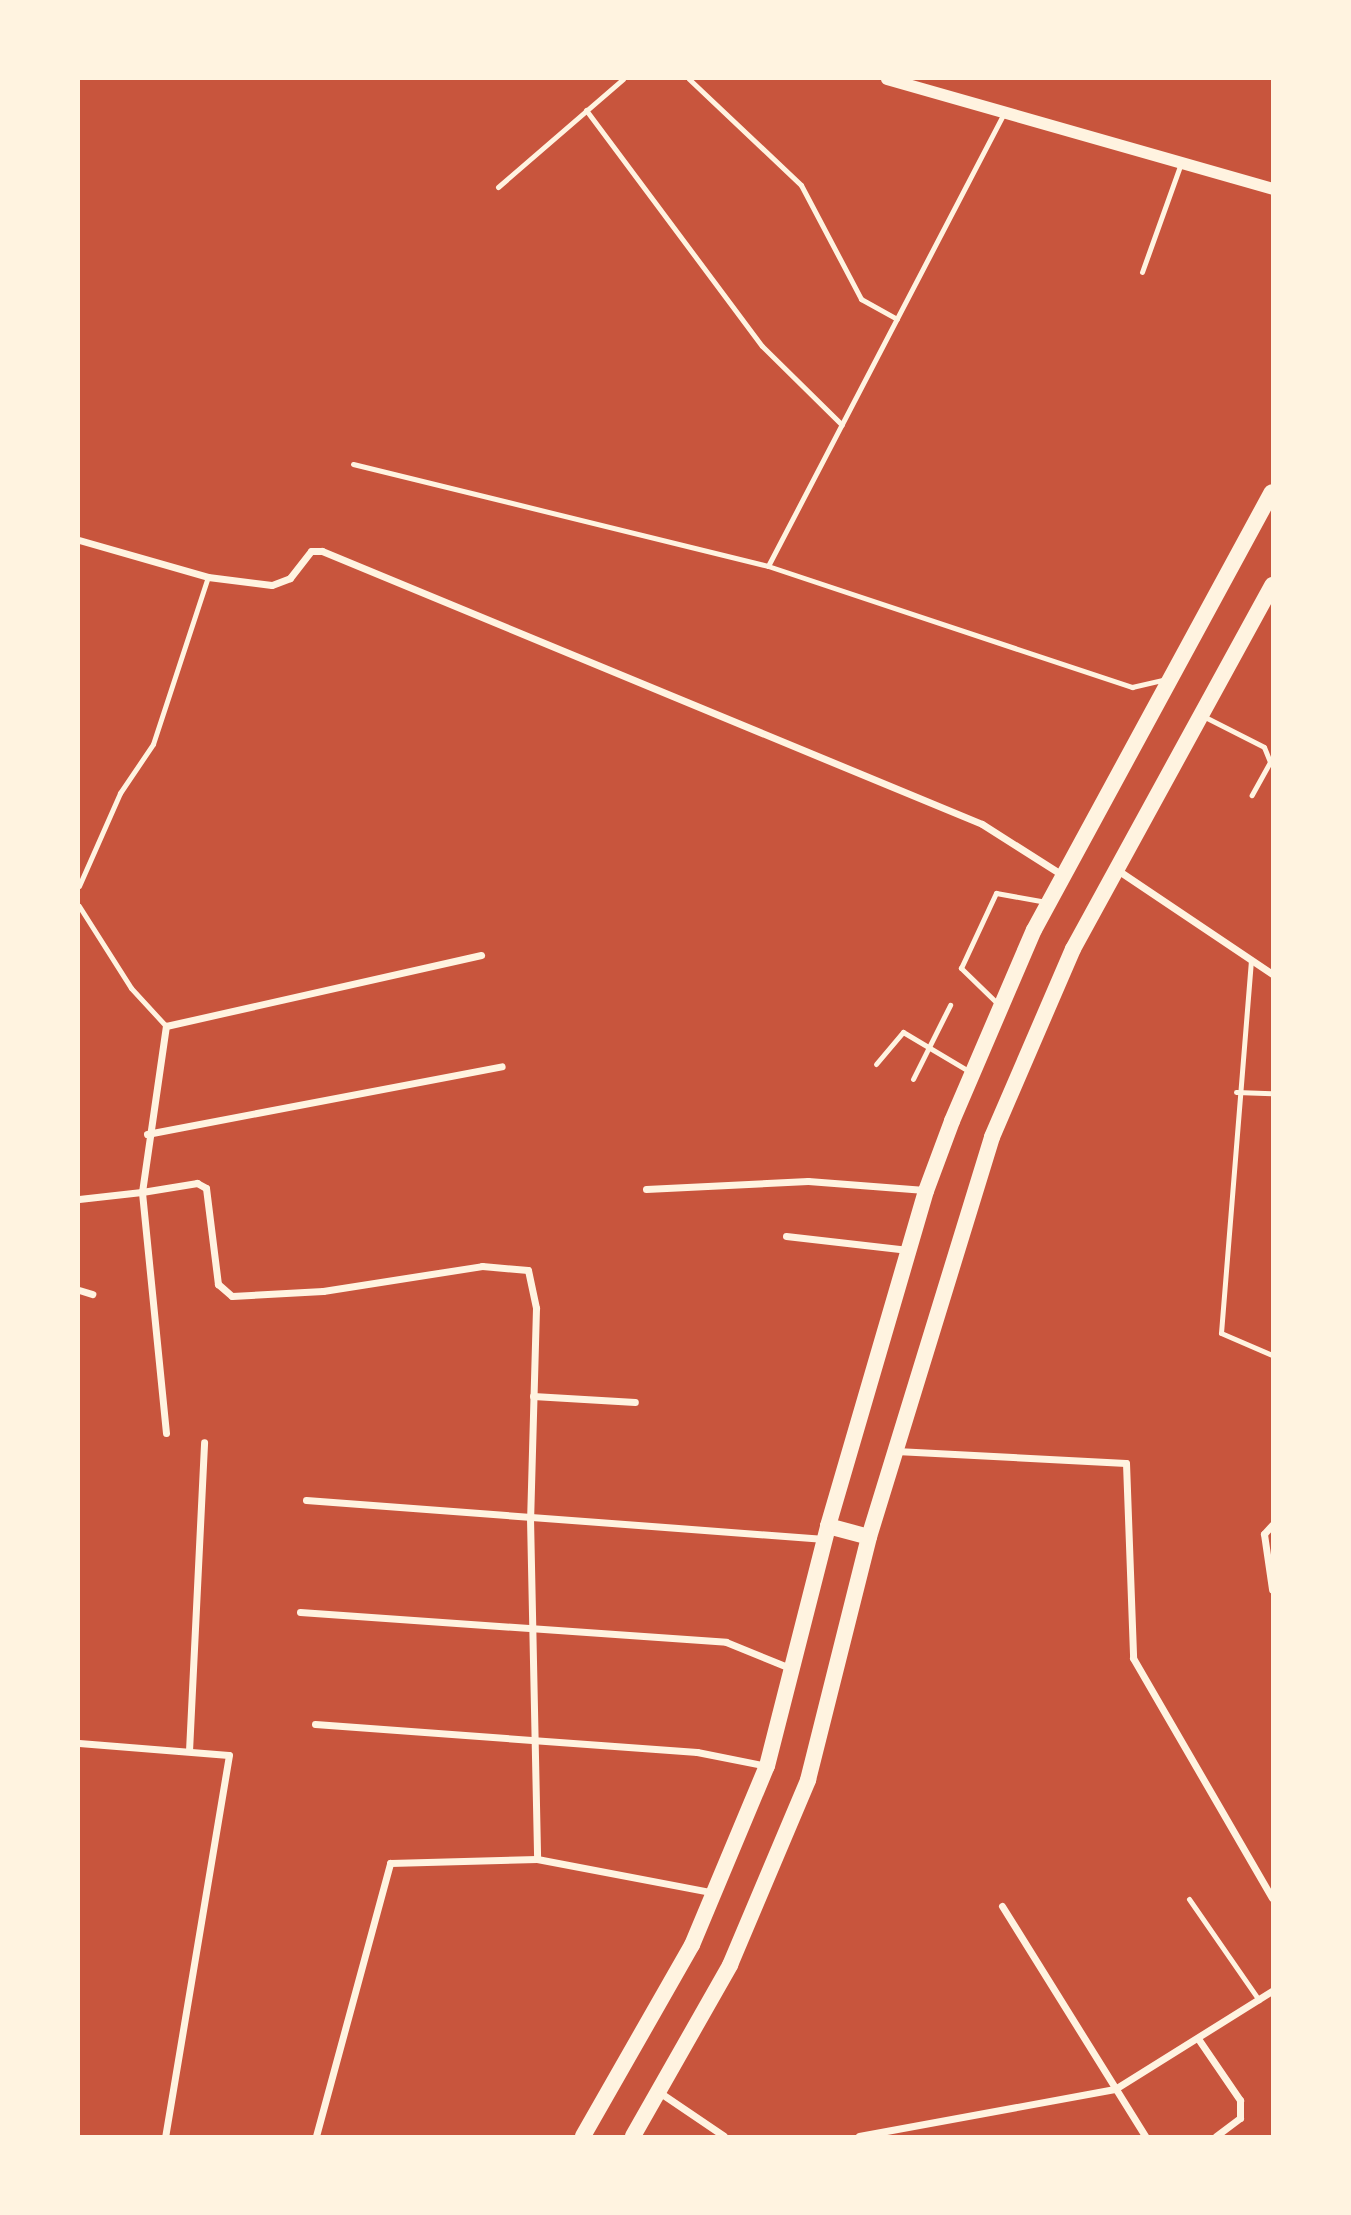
<!DOCTYPE html>
<html>
<head>
<meta charset="utf-8">
<style>
	body { margin:0 }
	#map { position:relative; width:1351px; height:2215px; overflow:hidden; background:#c8553d; font-family:"Varela Round",sans-serif }
	div>[style] { position:absolute }
	[style*='--x'] { left:calc(var(--x)*1px); top:calc(var(--y)*1px); width:calc(var(--w)*1px); rotate:calc(var(--a)*1deg) }
	.service>* { height:5px; margin:-2.5px; padding:0 2.5px; transform-origin:2.5px; border-radius:2.5px; background:#fff3e0 }
	.minor>* { height:7px; margin:-3.5px; padding:0 3.5px; transform-origin:3.5px; border-radius:3.5px; background:#fff3e0 }
	.tertiary>* { height:12px; margin:-6px; padding:0 6px; transform-origin:6px; border-radius:6px; background:#fff3e0 }
	.primary>* { height:16px; margin:-8px; padding:0 8px; transform-origin:8px; border-radius:8px; background:#fff3e0 }
	span { translate:-50% -50%; white-space:nowrap; text-align:center; line-height:1.15; -webkit-text-stroke:5px #fff3e0; paint-order:stroke }
	.frame { position:absolute; inset:0; border:80px solid #fff3e0; pointer-events:none }
</style>
</head>
<body>
<div id="map">
	<div class="service">
		<div style="--x:689;--y:79;--w:154;--a:43.4"></div>
		<div style="--x:801;--y:185;--w:129;--a:62.2"></div>
		<div style="--x:861;--y:299;--w:41;--a:29.1"></div>
		<div style="--x:586;--y:110;--w:294;--a:53.3"></div>
		<div style="--x:762;--y:346;--w:112;--a:44.6"></div>
		<div style="--x:498;--y:187;--w:165;--a:-40.8"></div>
		<div style="--x:1142;--y:272;--w:116;--a:-70.3"></div>
		<div style="--x:353;--y:464;--w:427;--a:13.8"></div>
		<div style="--x:768;--y:566;--w:384;--a:18.4"></div>
		<div style="--x:1132;--y:687;--w:36;--a:-13"></div>
		<div style="--x:768;--y:566;--w:511;--a:-62.48"></div>
		<div style="--x:1203;--y:716;--w:68;--a:26.9"></div>
		<div style="--x:1264;--y:747;--w:16;--a:68"></div>
		<div style="--x:1270;--y:762;--w:38;--a:119"></div>
		<div style="--x:79;--y:886;--w:102;--a:-66.2"></div>
		<div style="--x:120;--y:793;--w:59;--a:-56"></div>
		<div style="--x:153;--y:744;--w:176;--a:-71.8"></div>
		<div style="--x:79;--y:906;--w:97;--a:57.6"></div>
		<div style="--x:131;--y:988;--w:52;--a:47.4"></div>
		<div style="--x:1251;--y:960;--w:374;--a:94.6"></div>
		<div style="--x:1221;--y:1333;--w:56;--a:23.3"></div>
		<div style="--x:998;--y:1004;--w:52;--a:-135.8"></div>
		<div style="--x:961;--y:968;--w:83;--a:-65"></div>
		<div style="--x:996;--y:893;--w:51;--a:10.2"></div>
		<div style="--x:876;--y:1064;--w:42;--a:-49.8"></div>
		<div style="--x:903;--y:1032;--w:78;--a:30.8"></div>
		<div style="--x:913;--y:1079;--w:83;--a:-63.4"></div>
		<div style="--x:1236;--y:1092;--w:36;--a:2"></div>
		<div style="--x:1189;--y:1899;--w:123;--a:55.3"></div>
	</div>
	<div class="minor">
		<div style="--x:79;--y:540;--w:134;--a:16"></div>
		<div style="--x:208;--y:577;--w:64;--a:7.1"></div>
		<div style="--x:272;--y:585;--w:19;--a:-21"></div>
		<div style="--x:290;--y:578;--w:34;--a:-52"></div>
		<div style="--x:311;--y:551;--w:11;--a:0"></div>
		<div style="--x:322;--y:551;--w:714;--a:22.47"></div>
		<div style="--x:982;--y:824;--w:97;--a:32.4"></div>
		<div style="--x:1116;--y:869;--w:188;--a:33.9"></div>
		<div style="--x:147;--y:1134;--w:361;--a:-10.8"></div>
		<div style="--x:646;--y:1189;--w:162;--a:-2.8"></div>
		<div style="--x:808;--y:1181;--w:117;--a:4.4"></div>
		<div style="--x:79;--y:1199;--w:63;--a:-6.3"></div>
		<div style="--x:142;--y:1192;--w:168;--a:-81.8"></div>
		<div style="--x:166;--y:1026;--w:323;--a:-12.7"></div>
		<div style="--x:786;--y:1236;--w:123;--a:6.5"></div>
		<div style="--x:79;--y:1290;--w:14;--a:17"></div>
		<div style="--x:533;--y:1396;--w:102;--a:3.4"></div>
		<div style="--x:166;--y:1433;--w:242;--a:-95.7"></div>
		<div style="--x:142;--y:1192;--w:56;--a:-9.3"></div>
		<div style="--x:197;--y:1183;--w:10;--a:29"></div>
		<div style="--x:206;--y:1188;--w:97;--a:82.9"></div>
		<div style="--x:218;--y:1284;--w:18;--a:41"></div>
		<div style="--x:232;--y:1296;--w:91;--a:-3.1"></div>
		<div style="--x:323;--y:1291;--w:161;--a:-8.9"></div>
		<div style="--x:482;--y:1266;--w:46;--a:5"></div>
		<div style="--x:528;--y:1270;--w:39;--a:78"></div>
		<div style="--x:536;--y:1308;--w:210;--a:91.6"></div>
		<div style="--x:530;--y:1518;--w:341;--a:88.8"></div>
		<div style="--x:896;--y:1451;--w:230;--a:3"></div>
		<div style="--x:1126;--y:1463;--w:195;--a:87.9"></div>
		<div style="--x:1133;--y:1658;--w:277;--a:59.9"></div>
		<div style="--x:306;--y:1500;--w:520;--a:4.3"></div>
		<div style="--x:1272;--y:1525;--w:12;--a:132"></div>
		<div style="--x:1264;--y:1534;--w:56;--a:81.7"></div>
		<div style="--x:300;--y:1612;--w:427;--a:4"></div>
		<div style="--x:726;--y:1642;--w:69;--a:22.1"></div>
		<div style="--x:315;--y:1724;--w:383;--a:4.2"></div>
		<div style="--x:697;--y:1752;--w:71;--a:11.3"></div>
		<div style="--x:79;--y:1743;--w:150;--a:4.6"></div>
		<div style="--x:229;--y:1755;--w:386;--a:99.5"></div>
		<div style="--x:189;--y:1751;--w:309;--a:-87.2"></div>
		<div style="--x:1002;--y:1906;--w:271;--a:58.1"></div>
		<div style="--x:1199;--y:2040;--w:73;--a:55.7"></div>
		<div style="--x:1240;--y:2100;--w:18;--a:90"></div>
		<div style="--x:1240;--y:2118;--w:30;--a:143"></div>
		<div style="--x:659;--y:2092;--w:78;--a:34.1"></div>
		<div style="--x:316;--y:2136;--w:283;--a:-74.8"></div>
		<div style="--x:390;--y:1863;--w:147;--a:-1.6"></div>
		<div style="--x:537;--y:1859;--w:181;--a:10.8"></div>
		<div style="--x:859;--y:2136;--w:260;--a:-10.4"></div>
		<div style="--x:1115;--y:2089;--w:185;--a:-32"></div>
	</div>
	<div class="tertiary">
		<div style="--x:887;--y:79;--w:400;--a:15.9"></div>
	</div>
	<div class="primary">
		<div style="--x:828;--y:1526;--w:42;--a:15"></div>
		<div style="--x:583;--y:2136;--w:220;--a:-60.3"></div>
		<div style="--x:692;--y:1945;--w:194;--a:-67.3"></div>
		<div style="--x:767;--y:1766;--w:248;--a:-75.7"></div>
		<div style="--x:828;--y:1526;--w:349;--a:-73.7"></div>
		<div style="--x:926;--y:1191;--w:75;--a:-69.6"></div>
		<div style="--x:952;--y:1121;--w:208;--a:-66.8"></div>
		<div style="--x:1034;--y:930;--w:498;--a:-61.5"></div>
		<div style="--x:633;--y:2136;--w:197;--a:-60.4"></div>
		<div style="--x:730;--y:1965;--w:201;--a:-67.1"></div>
		<div style="--x:808;--y:1780;--w:251;--a:-75.9"></div>
		<div style="--x:869;--y:1537;--w:418;--a:-72.9"></div>
		<div style="--x:992;--y:1137;--w:205;--a:-66.7"></div>
		<div style="--x:1073;--y:949;--w:415;--a:-61.3"></div>
	</div>
	<div class="frame"></div>
</div>
</body>
</html>
